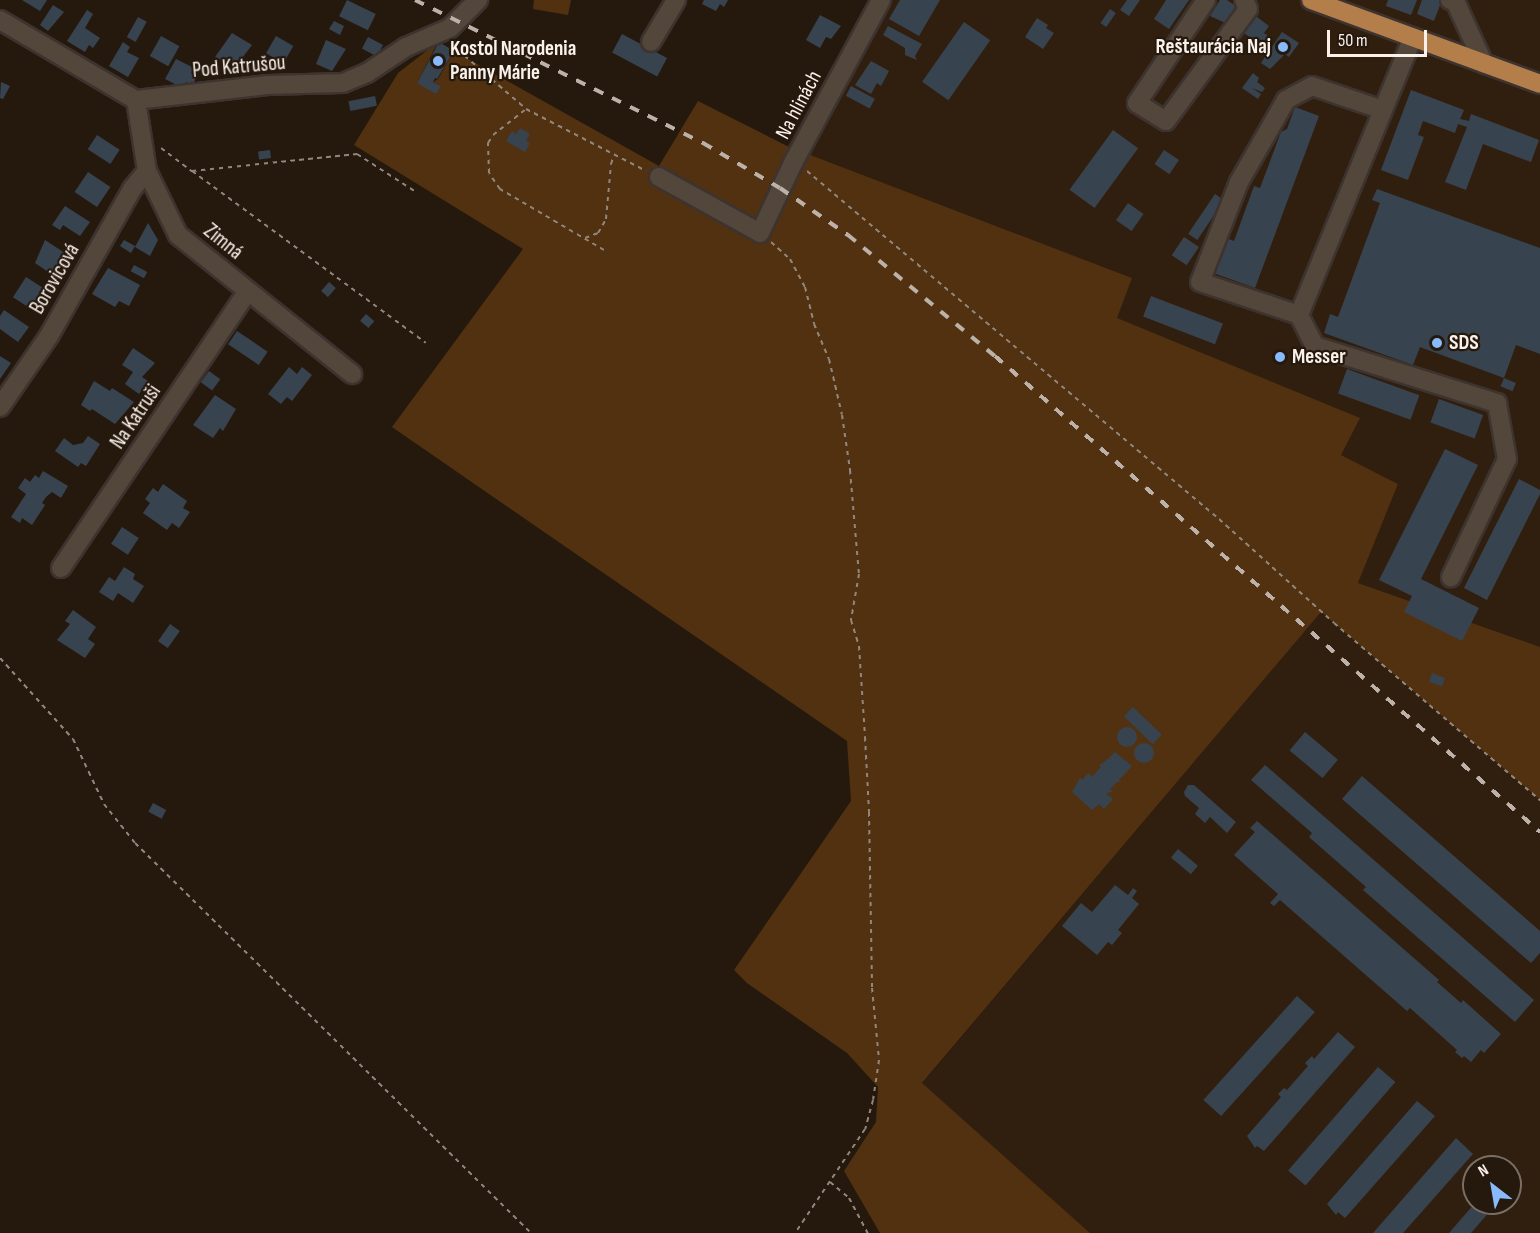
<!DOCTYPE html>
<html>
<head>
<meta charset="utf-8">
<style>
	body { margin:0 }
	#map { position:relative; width:1540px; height:1233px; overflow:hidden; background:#25190e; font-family:"Sofia Sans Condensed",sans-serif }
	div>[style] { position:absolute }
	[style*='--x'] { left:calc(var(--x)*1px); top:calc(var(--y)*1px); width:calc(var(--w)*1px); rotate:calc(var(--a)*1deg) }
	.built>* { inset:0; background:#301f0f }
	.green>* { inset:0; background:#513110 }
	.building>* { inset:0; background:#384350; transform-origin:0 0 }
	.round { border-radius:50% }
	.path>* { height:2px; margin-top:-1px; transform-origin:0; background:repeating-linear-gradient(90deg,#92877e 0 4.5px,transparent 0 9px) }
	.roads { filter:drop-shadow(2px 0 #3d332f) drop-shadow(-2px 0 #3d332f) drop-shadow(0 2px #3d332f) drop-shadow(0 -2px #3d332f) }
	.minor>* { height:18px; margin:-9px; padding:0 9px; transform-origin:9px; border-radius:9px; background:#53463a }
	.major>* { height:18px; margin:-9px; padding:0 9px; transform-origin:9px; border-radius:9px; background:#b47e4a }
	.rail>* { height:4px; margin-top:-2px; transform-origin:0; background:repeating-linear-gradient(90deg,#bcb2aa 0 10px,transparent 0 20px) }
	.dots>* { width:16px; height:16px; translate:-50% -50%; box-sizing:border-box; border:3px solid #25190e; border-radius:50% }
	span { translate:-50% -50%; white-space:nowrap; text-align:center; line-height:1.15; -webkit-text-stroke:4.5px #25190e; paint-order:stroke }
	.poi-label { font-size:21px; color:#faf1ea; font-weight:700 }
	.right { translate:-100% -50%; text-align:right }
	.left { translate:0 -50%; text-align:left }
	.street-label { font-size:21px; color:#faf1ea }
	.north { position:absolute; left:1462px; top:1155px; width:60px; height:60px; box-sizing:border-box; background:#25190e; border:2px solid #7a6f66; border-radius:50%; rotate:329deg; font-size:16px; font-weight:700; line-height:24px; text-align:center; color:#faf1ea }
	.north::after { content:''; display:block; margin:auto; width:21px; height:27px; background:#89bafc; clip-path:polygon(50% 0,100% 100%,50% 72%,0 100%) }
	.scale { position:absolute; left:1327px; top:30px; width:100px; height:27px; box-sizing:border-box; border:3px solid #faf1ea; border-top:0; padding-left:8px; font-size:18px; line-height:21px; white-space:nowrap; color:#faf1ea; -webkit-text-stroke:4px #25190e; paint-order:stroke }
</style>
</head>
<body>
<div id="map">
	<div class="built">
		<div style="clip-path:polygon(869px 0,1540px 0,1540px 647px,1358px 583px,1398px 484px,1341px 455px,1359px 418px,1116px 318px,1132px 278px,787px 146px)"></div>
		<div style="clip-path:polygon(evenodd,1321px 612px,1540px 800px,1540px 1233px,1090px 1233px,922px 1084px,1321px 612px,1474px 1167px,1510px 1167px,1510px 1203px,1474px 1203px,1474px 1167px)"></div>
	</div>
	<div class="green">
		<div style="clip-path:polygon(534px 0,571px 0,568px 15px,533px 9px)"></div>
		<div style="clip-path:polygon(438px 42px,417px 83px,441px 86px,433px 82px,438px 79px,454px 51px,659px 166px,698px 101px,787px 146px,1132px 278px,1117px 318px,1360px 418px,1341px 455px,1398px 484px,1358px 583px,1540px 647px,1540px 800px,1321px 612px,922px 1083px,1090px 1233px,880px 1233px,844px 1171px,876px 1122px,878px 1087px,847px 1053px,747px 983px,734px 970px,851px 801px,847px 741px,392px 427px,523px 249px,354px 145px,398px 73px)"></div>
	</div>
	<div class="building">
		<div style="clip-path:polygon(22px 0,47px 0,40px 11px)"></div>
		<div style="left:347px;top:0;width:32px;height:18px;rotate:26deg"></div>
		<div style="clip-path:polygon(704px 0,728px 0,724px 7px,720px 4px,716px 11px,702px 4px)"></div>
		<div style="clip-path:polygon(900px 0,940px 0,919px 36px,889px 19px)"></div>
		<div style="clip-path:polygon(1127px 0,1140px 0,1129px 16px,1120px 10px)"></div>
		<div style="clip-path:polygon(1166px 0,1189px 0,1169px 29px,1154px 19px)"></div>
		<div style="clip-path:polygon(1220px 0,1227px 0,1240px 9px,1230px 25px,1210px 16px)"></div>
		<div style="clip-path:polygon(1388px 0,1417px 0,1411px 15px,1386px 6px)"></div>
		<div style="clip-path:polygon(1422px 0,1442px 0,1434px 21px,1417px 14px)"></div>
		<div style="clip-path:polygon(53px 5px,64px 12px,48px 31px,40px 25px)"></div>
		<div style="left:1110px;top:9px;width:7px;height:17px;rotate:34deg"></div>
		<div style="clip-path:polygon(87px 10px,93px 14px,85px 28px,100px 38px,93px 48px,89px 45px,85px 52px,67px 41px)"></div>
		<div style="clip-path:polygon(1253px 14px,1269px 26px,1264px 33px,1268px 36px,1263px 42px,1259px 39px,1257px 42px,1241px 31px)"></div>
		<div style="clip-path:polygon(820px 15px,841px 26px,831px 39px,826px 37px,820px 48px,806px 40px)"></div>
		<div style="left:138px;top:17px;width:10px;height:23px;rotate:29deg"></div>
		<div style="clip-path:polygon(1037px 18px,1048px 25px,1046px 28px,1054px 33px,1043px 49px,1025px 37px)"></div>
		<div style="clip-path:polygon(334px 21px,344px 26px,340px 35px,329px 29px)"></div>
		<div style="left:964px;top:22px;width:32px;height:73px;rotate:35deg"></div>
		<div style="clip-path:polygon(888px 26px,922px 44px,915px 56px,917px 60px,905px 55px,905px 48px,883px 35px)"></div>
		<div style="clip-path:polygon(1282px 32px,1299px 43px,1289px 57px,1285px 54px,1270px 69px,1261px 63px)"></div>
		<div style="clip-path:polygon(232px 33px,252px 45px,236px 66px,215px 57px)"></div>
		<div style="left:622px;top:34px;width:51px;height:21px;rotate:28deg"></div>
		<div style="left:161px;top:36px;width:21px;height:23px;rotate:29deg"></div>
		<div style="left:276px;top:36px;width:20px;height:20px;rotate:30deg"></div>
		<div style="left:368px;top:37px;width:17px;height:13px;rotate:28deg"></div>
		<div style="clip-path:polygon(326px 40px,346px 49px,332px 71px,316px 64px)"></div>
		<div style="clip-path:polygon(123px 42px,130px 47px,127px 52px,139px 58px,128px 77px,109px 66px)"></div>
		<div style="clip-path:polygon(439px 42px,454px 51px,437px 79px,435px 78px,433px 82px,441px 86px,436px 94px,417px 83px)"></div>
		<div style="clip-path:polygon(176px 59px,194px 68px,191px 73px,197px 76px,192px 86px,186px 82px,183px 88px,165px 79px)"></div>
		<div style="clip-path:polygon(871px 61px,889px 71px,881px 86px,877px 83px,871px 94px,855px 85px)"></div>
		<div style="clip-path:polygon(1253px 73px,1259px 78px,1257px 82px,1265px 88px,1262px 92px,1252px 88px,1261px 94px,1258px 99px,1242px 88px)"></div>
		<div style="clip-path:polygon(1px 82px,10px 86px,3px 99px,0 98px)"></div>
		<div style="left:851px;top:86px;width:27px;height:11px;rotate:28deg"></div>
		<div style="clip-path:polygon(1411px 90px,1464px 110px,1460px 119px,1469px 121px,1471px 114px,1539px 140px,1531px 162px,1483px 144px,1466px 190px,1445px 182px,1467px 127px,1458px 124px,1455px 133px,1423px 121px,1418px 135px,1424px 137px,1408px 180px,1381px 170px)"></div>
		<div style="left:375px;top:96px;width:10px;height:27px;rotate:79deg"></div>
		<div style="clip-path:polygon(1295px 107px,1319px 116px,1255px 288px,1208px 271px,1221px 236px,1234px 241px,1254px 186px,1260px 188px,1281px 132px,1287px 129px)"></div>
		<div style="clip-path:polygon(520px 128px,530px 134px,526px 140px,530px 143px,525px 152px,506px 141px,512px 131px,516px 134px)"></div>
		<div style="left:1113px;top:130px;width:31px;height:74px;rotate:36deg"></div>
		<div style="left:97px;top:135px;width:27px;height:17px;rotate:33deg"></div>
		<div style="left:270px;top:150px;width:8px;height:12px;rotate:83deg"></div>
		<div style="left:1164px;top:150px;width:18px;height:17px;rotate:34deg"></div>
		<div style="left:88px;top:172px;width:27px;height:24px;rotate:34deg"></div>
		<div style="clip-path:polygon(1377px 189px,1540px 248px,1540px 354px,1516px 345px,1504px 378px,1420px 347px,1413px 365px,1324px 333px,1330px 314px,1338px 317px,1380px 203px,1372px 200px)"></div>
		<div style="left:1215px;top:194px;width:11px;height:48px;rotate:34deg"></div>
		<div style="left:1128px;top:203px;width:19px;height:21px;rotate:35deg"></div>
		<div style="clip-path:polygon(65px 206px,90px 222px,80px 236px,63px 225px,60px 230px,52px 225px)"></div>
		<div style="clip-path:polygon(148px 223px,158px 240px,150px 256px,135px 247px)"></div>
		<div style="left:1184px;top:237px;width:18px;height:22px;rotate:34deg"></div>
		<div style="clip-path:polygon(45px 240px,71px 257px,54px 276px,35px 263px)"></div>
		<div style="clip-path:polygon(124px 240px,135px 246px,131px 253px,120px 246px)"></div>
		<div style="left:134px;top:265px;width:15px;height:7px;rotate:28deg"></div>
		<div style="clip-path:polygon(108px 268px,140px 285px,129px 306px,119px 301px,115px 307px,92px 294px)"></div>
		<div style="left:26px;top:277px;width:30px;height:24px;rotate:33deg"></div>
		<div style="left:329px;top:282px;width:9px;height:12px;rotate:41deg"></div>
		<div style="left:1151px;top:296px;width:77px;height:22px;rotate:21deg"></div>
		<div style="clip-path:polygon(4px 310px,29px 327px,18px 342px,0 329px,0 316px)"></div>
		<div style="left:366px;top:314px;width:11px;height:9px;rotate:41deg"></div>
		<div style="left:237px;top:331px;width:37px;height:16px;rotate:34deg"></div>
		<div style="clip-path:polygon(133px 348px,155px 363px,142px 377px,148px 381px,139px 394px,125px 384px,133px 372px,122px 365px)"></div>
		<div style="clip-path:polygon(0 356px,11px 363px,0 379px)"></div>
		<div style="clip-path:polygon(289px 367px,297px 374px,302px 367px,312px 375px,292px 401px,287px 397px,281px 404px,268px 394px)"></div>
		<div style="left:1347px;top:369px;width:77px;height:26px;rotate:20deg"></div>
		<div style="left:209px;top:371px;width:14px;height:14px;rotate:36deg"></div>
		<div style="left:1504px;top:378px;width:13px;height:9px;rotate:23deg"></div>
		<div style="clip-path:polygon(94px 381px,110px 391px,112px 388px,134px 402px,115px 424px,92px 409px,90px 411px,81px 405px)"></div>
		<div style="clip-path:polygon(215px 395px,236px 409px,223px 431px,220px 428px,213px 438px,193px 425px)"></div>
		<div style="left:1439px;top:399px;width:47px;height:25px;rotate:20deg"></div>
		<div style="clip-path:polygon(88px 436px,100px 444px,86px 466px,81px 463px,78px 467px,55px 451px,64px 438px,73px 445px,83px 443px)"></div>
		<div style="clip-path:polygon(1445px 449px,1478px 465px,1421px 579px,1479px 608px,1462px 641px,1404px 612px,1412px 596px,1379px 580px)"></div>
		<div style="clip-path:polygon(43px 471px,68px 486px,61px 498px,52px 492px,46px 497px,42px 503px,45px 505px,32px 525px,22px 518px,20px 523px,11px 517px,26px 494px,18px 488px,25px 478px,30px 482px,35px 475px,39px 478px)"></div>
		<div style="clip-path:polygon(1519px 479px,1540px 490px,1540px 494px,1487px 600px,1464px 588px)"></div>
		<div style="clip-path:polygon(163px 484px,187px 501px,183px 508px,190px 512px,179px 528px,172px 523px,167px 530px,143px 513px,150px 503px,145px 499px,153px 488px,158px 492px)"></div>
		<div style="left:122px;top:527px;width:20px;height:20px;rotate:33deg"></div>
		<div style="clip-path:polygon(124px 567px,135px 574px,133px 579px,144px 586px,133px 603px,118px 593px,113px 601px,99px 592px,109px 577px,115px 581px)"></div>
		<div style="clip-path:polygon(73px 610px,96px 627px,88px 639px,95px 644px,85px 658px,57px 640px,70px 624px,65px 621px)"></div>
		<div style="left:170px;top:624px;width:12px;height:21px;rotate:35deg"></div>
		<div style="left:1432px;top:673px;width:14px;height:9px;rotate:21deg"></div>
		<div style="left:1133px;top:707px;width:40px;height:13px;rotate:44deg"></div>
		<div class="round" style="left:1117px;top:727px;width:20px;height:20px"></div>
		<div style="left:1305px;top:732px;width:43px;height:24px;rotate:40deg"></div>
		<div class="round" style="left:1134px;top:743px;width:20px;height:20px"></div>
		<div style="clip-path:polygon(1115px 752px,1132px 766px,1119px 780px,1121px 782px,1117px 782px,1110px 789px,1113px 791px,1106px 794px,1113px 799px,1104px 809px,1099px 804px,1092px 810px,1072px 792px,1080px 778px,1082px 780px,1088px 773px,1092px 777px,1101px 767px,1099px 765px,1106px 761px,1105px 758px,1107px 760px)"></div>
		<div style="clip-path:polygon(1265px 765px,1534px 1000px,1515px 1022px,1363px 890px,1366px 887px,1309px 837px,1312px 833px,1251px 780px)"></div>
		<div style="clip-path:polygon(1362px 776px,1540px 931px,1540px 953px,1531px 963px,1342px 799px)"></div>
		<div style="clip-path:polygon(1188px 785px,1194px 785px,1236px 822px,1227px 833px,1210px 817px,1205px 823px,1195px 814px,1199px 808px,1185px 796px,1184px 792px)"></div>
		<div style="left:153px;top:803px;width:15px;height:10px;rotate:28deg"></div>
		<div style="clip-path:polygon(1257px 821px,1439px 980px,1437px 982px,1461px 1003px,1463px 1000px,1501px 1034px,1484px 1053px,1481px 1050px,1471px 1062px,1464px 1056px,1462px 1058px,1455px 1052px,1457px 1050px,1410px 1008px,1407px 1011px,1280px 900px,1274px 906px,1270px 903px,1278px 894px,1234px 855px,1255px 832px,1250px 828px)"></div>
		<div style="left:1178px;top:849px;width:26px;height:11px;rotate:40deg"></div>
		<div style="clip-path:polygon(1115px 885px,1128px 895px,1133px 888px,1137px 891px,1132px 898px,1139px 904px,1118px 930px,1122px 933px,1112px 945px,1108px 942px,1097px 955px,1062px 926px,1081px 903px,1092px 912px)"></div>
		<div style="left:1297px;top:996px;width:24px;height:140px;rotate:42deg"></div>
		<div style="clip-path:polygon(1338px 1032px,1355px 1047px,1264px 1151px,1257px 1146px,1255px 1148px,1247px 1136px,1281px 1097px,1278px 1094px,1284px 1088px,1287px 1090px,1308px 1066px,1305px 1063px,1312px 1056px,1314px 1059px)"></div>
		<div style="left:1378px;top:1067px;width:23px;height:137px;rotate:41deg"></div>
		<div style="clip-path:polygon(1417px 1101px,1435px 1116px,1345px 1218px,1338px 1212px,1336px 1215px,1327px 1204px)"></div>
		<div style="clip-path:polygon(1456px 1138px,1473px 1154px,1403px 1233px,1373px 1233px)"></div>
		<div style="clip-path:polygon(1475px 1203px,1497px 1203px,1471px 1233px,1449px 1233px)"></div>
	</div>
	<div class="path">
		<div style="--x:451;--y:44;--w:99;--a:40.9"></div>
		<div style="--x:161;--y:148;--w:39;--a:37"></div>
		<div style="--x:192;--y:171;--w:166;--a:-5.9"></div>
		<div style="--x:357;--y:154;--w:70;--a:32.8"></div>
		<div style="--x:192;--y:171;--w:290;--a:36.3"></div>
		<div style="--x:807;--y:171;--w:539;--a:40.19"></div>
		<div style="--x:1219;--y:519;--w:155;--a:42.1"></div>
		<div style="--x:1334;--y:623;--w:272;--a:40.7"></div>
		<div style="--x:585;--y:238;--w:14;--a:-21"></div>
		<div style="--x:598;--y:233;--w:16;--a:-60"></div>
		<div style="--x:606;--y:219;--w:55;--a:-84.8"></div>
		<div style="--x:611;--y:164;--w:9;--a:-72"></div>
		<div style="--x:771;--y:242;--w:25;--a:42"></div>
		<div style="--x:790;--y:259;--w:32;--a:62"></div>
		<div style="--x:805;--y:287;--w:38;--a:76"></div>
		<div style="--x:814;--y:324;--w:38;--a:67"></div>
		<div style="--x:829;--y:359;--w:57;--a:76.9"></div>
		<div style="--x:842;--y:415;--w:56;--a:81.7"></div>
		<div style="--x:850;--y:470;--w:104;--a:85.1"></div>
		<div style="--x:859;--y:574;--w:47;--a:99.9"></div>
		<div style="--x:851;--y:620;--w:27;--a:73"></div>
		<div style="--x:859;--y:646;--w:91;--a:86.2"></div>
		<div style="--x:865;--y:737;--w:75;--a:86.9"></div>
		<div style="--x:869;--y:812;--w:176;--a:89"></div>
		<div style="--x:872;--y:988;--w:72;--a:84.4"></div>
		<div style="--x:879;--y:1060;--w:40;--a:98.5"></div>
		<div style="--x:873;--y:1100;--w:30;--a:105"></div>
		<div style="--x:865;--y:1129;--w:125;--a:123.9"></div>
		<div style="--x:604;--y:250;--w:121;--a:-149.6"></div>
		<div style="--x:500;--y:189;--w:19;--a:-125"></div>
		<div style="--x:489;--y:173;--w:30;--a:-92"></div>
		<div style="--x:488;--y:143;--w:9;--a:-58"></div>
		<div style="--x:493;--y:135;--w:42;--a:-38.2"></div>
		<div style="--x:526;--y:109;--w:135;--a:27.3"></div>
		<div style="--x:0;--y:658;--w:109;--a:48"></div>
		<div style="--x:73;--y:739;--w:72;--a:64.5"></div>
		<div style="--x:104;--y:804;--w:50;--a:51.5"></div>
		<div style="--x:135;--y:843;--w:556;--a:44.56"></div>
		<div style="--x:830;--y:1182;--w:25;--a:40"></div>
		<div style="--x:849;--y:1198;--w:40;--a:62"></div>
	</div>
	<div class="roads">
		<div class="minor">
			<div style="--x:1206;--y:0;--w:124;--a:123.8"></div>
			<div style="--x:1137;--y:103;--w:34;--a:32"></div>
			<div style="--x:1166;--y:121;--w:139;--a:-53.8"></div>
			<div style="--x:1248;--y:9;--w:10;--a:-114"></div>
			<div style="--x:1450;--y:0;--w:5;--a:11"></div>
			<div style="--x:1455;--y:1;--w:69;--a:65.3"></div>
			<div style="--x:0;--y:20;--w:158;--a:30.5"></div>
			<div style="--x:136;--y:100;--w:133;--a:-6.5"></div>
			<div style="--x:268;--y:85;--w:75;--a:-1.5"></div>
			<div style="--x:343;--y:83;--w:26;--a:-23"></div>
			<div style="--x:367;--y:73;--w:47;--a:-33.7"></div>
			<div style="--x:406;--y:47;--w:48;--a:-23.4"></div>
			<div style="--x:450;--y:28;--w:40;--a:-45"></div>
			<div style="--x:651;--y:42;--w:49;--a:-59.2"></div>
			<div style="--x:136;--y:100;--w:72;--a:81.2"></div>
			<div style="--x:147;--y:171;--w:71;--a:64.2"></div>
			<div style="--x:178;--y:235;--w:223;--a:38.6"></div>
			<div style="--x:1383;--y:110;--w:75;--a:-161.3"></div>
			<div style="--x:1312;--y:86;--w:30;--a:152"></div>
			<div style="--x:1286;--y:100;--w:95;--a:119.8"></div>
			<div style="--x:1239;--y:182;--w:107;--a:111.3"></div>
			<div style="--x:1200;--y:282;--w:104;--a:18.4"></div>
			<div style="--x:1299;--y:315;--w:300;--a:-67.7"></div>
			<div style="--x:659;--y:177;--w:115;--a:29"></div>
			<div style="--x:760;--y:233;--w:80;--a:-64.7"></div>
			<div style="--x:794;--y:161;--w:183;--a:-61.6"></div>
			<div style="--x:1299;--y:315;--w:35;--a:63"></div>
			<div style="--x:1315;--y:346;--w:191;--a:17.4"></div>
			<div style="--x:1497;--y:403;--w:57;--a:79.9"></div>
			<div style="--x:1507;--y:459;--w:131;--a:115.4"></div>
			<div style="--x:0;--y:407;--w:86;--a:-55.4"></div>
			<div style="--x:49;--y:336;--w:169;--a:-60.5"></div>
			<div style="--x:132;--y:189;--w:23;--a:-50"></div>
			<div style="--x:61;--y:568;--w:334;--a:-56"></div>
		</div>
		<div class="major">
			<div style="--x:1311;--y:0;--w:244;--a:20.1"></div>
		</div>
	</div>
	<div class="rail">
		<div style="--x:415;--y:0;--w:322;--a:26.4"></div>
		<div style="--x:703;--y:143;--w:89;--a:30.3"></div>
		<div style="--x:780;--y:188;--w:83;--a:34.7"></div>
		<div style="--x:848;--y:235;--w:190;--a:39.5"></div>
		<div style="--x:995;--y:356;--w:724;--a:41.13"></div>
	</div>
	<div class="dots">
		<div style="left:1283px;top:47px;background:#89bafc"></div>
		<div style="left:438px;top:61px;background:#89bafc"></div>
		<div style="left:1437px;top:343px;background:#89bafc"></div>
		<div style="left:1280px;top:357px;background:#89bafc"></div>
	</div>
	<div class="poi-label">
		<span class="right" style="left:1271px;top:47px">Reštaurácia Naj</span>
		<span class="left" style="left:450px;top:61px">Kostol Narodenia<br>Panny Márie</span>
		<span class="left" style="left:1449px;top:343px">SDS</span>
		<span class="left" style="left:1292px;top:357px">Messer</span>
	</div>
	<div class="street-label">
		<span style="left:239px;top:67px;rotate:-5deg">Pod Katrušou</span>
		<span style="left:799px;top:105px;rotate:-62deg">Na hlinách</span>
		<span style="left:223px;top:242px;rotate:39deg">Zimná</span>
		<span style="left:55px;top:279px;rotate:-60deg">Borovicová</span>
		<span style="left:136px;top:417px;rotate:-56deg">Na Katruši</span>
	</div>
	<div class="north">N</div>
	<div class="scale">50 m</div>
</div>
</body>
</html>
